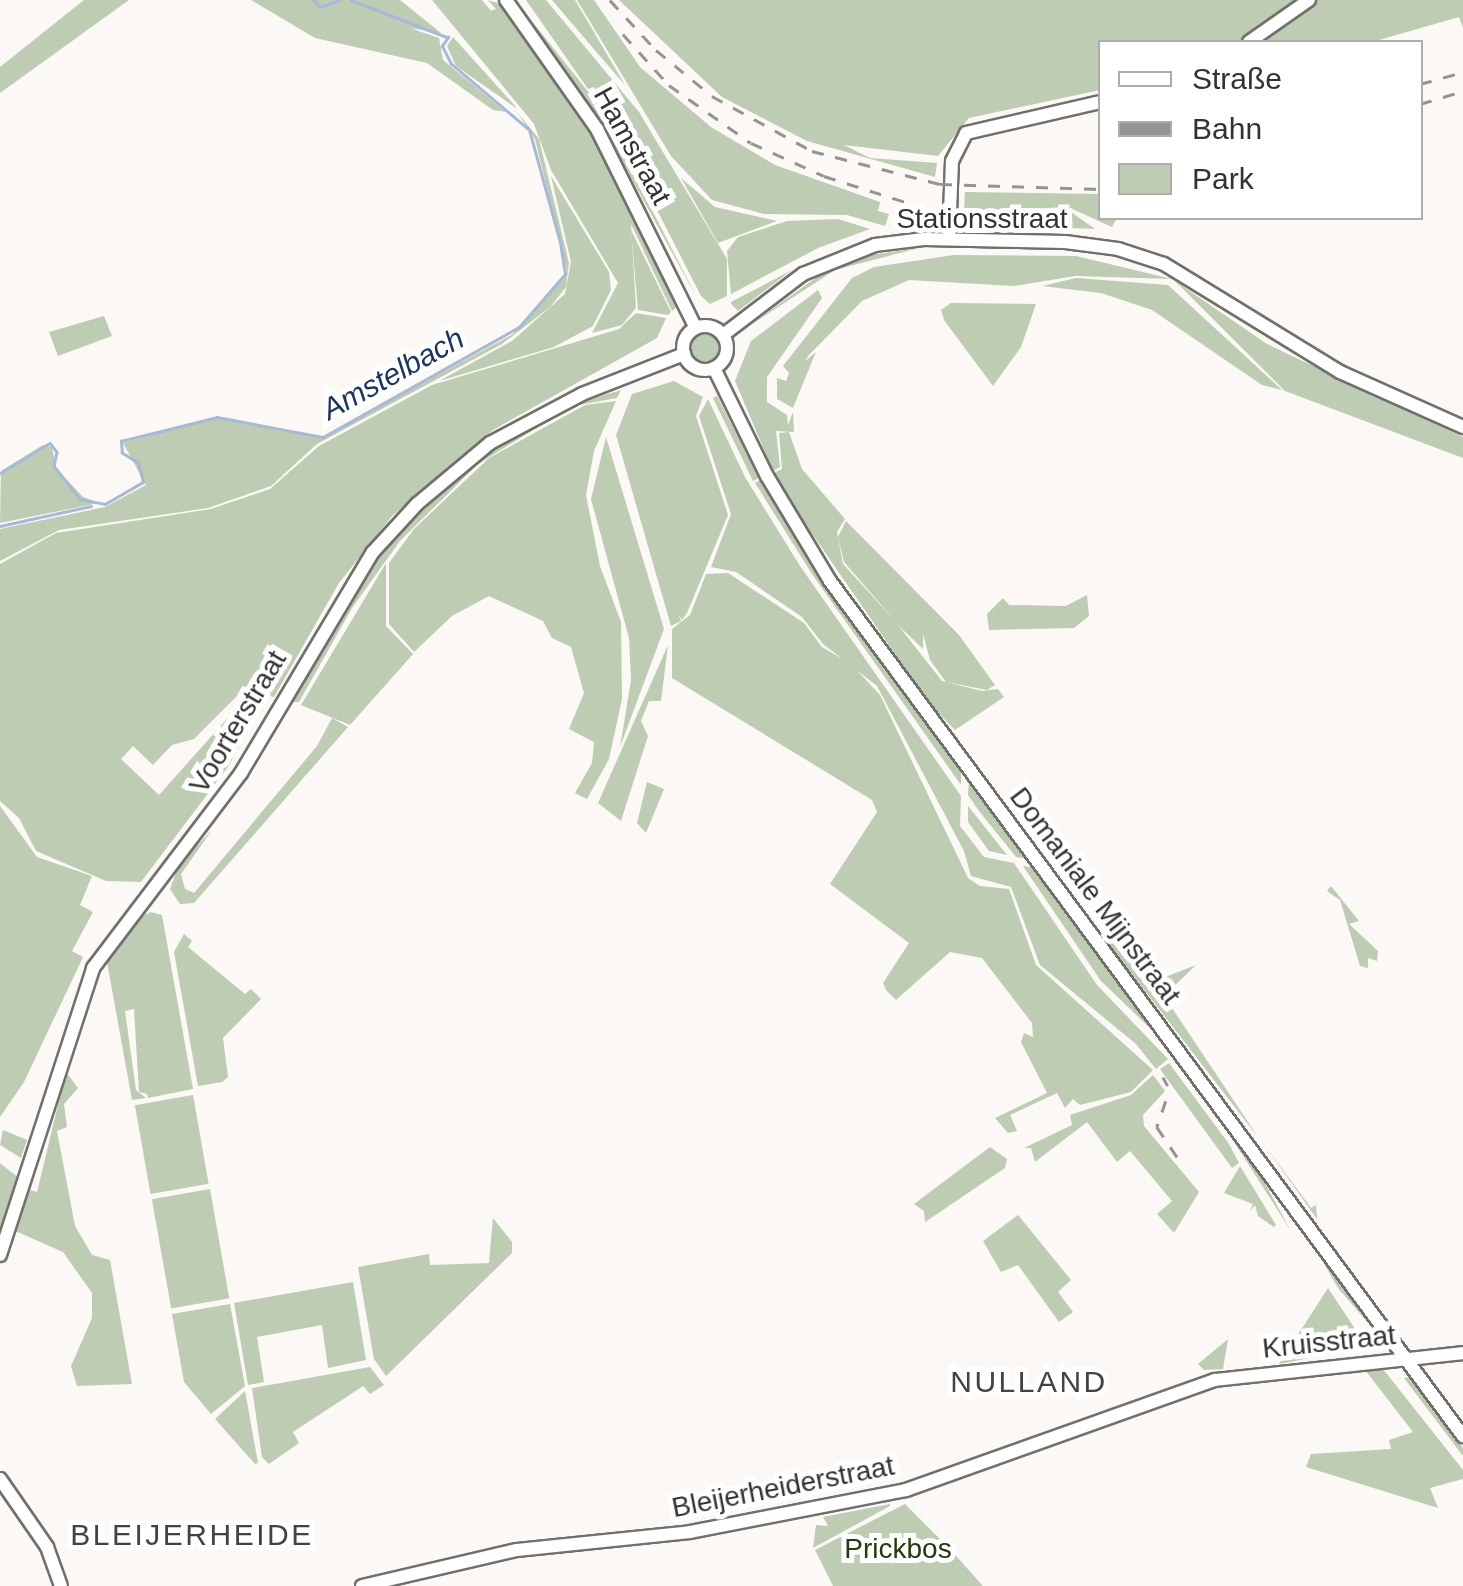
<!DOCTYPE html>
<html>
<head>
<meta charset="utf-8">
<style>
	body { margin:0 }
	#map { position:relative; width:1463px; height:1586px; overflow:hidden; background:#fbf8f5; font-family:Arial,sans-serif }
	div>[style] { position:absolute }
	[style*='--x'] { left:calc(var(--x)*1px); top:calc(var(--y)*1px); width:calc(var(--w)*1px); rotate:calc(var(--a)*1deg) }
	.green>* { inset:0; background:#bdccb3; transform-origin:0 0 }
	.round { border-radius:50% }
	.stream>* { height:2.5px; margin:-1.25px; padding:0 1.25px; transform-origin:1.25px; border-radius:1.25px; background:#a7b9d6 }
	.roads { filter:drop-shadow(2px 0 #72706c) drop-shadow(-2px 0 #72706c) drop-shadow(0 2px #72706c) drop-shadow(0 -2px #72706c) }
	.secondary>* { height:12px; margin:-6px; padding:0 6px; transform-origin:6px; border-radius:6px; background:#fff }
	.secondary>.ring { margin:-6px; padding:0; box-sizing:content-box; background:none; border:12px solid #fff; border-radius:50% }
	.rail>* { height:2.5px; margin-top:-1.25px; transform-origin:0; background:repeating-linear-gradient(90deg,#969491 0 12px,transparent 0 24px) }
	span { translate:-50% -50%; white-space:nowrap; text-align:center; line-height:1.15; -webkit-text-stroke:10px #fff; paint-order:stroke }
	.street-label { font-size:28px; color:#333230 }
	.park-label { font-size:28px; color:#233b0e }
	.water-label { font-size:30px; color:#1c345b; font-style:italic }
	.neighbourhood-label { font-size:30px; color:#454240; letter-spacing:2.5px }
	.legend { position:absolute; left:1098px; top:40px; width:325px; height:180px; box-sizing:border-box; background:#fff; border:2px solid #adadac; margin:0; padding:12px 18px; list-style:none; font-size:30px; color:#333230 }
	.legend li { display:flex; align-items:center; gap:20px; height:50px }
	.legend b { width:50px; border:2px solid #adadac }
</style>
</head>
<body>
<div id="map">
	<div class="green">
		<div style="clip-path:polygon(84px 0,129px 0,0 93px,0 67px)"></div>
		<div style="clip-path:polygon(251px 0,400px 0,441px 33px,410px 28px,439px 38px,443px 60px,506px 112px,493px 110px,427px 63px,315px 38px)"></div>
		<div style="clip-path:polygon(432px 0,482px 0,491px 11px,496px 9px,488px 0,503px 5px,583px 118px,677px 307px,672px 311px,631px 224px,636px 308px,622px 325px,592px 333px,618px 283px,551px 170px,534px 124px)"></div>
		<div style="clip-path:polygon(515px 0,598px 104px,697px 298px,595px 112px)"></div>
		<div style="clip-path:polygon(526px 0,546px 0,639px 112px,727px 259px,727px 296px,710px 304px,701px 296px,594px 87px,588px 89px)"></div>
		<div style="clip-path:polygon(552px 0,575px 0,625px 85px,599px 55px)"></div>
		<div style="clip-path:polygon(577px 0,594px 0,640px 67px,711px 127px,775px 165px,880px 202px,878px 211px,889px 214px,885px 226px,847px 215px,764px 214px,712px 200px,671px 156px)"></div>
		<div style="clip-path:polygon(619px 0,1463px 0,1463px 28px,1459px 17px,1372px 42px,1100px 42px,1100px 90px,969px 118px,938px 156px,844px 145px,870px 158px,937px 163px,935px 177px,807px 141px,722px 97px)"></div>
		<div style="clip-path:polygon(453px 37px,516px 107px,516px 108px,456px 66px,447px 46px)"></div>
		<div style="clip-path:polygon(517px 112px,539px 139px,569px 263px,566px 287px,550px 307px,502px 344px,317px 444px,271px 486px,208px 508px,59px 530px,0 561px,0 529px,105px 507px,146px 485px,123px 443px,215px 418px,321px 438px,513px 334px,567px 271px,535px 139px)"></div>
		<div style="clip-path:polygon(551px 176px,609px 272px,611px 290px,593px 326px,554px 347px,439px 381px,512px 341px,565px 294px,571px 262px)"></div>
		<div style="clip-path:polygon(681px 178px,715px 207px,777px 221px,718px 243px)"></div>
		<div style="clip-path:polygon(965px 192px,1100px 194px,1100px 218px,1117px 218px,1112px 227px,1068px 207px,964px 212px)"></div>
		<div style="clip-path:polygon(1068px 210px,1095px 229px,973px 224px,964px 214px)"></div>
		<div style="clip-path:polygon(838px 219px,870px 229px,818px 248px,731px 294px,727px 251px,738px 237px,787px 221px)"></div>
		<div style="clip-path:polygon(631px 230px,671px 312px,668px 315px,638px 310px)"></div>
		<div style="clip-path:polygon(919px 248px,835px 270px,749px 326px,828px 269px,864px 256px)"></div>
		<div style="clip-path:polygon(954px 255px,1076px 256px,1172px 279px,1075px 276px,1014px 286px,909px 280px,862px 301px,809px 355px,805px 361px,816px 352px,793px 408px,777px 399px,777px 378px,786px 381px,789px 373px,783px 366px,852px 278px,874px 267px)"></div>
		<div style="clip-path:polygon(792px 270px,738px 311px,731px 304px,731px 302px)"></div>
		<div style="clip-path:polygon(1076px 278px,1168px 285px,1282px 390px,1262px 385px,1152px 310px,1101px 293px,1042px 286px)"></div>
		<div style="clip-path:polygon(1175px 281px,1267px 344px,1463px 437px,1463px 458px,1285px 391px)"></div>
		<div style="clip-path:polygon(818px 290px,822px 298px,767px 377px,767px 402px,787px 415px,788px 425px,793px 412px,794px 432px,776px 431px,780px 467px,773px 471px,735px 381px,751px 341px)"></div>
		<div style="clip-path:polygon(951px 303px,1036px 304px,1021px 347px,993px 386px,944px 320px,941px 310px)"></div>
		<div style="clip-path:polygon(636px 313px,666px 318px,657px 338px,493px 430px,392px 516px,339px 583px,274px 697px,243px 690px,194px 739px,172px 745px,153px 765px,133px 746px,121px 759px,159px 795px,241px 703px,247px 700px,258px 711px,228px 767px,141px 882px,106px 881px,36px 851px,19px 818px,0 801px,0 564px,56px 533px,211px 509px,270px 489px,319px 446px,432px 385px,619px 329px)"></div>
		<div style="clip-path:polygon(104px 316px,112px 336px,58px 356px,49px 332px)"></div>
		<div class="round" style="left:689px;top:332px;width:32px;height:32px"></div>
		<div style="clip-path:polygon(674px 381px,703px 397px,696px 416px,728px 515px,687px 613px,682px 620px,678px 614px,681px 621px,671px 626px,616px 435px,632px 394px)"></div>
		<div style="clip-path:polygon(621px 390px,617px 398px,579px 405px,546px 422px,478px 464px,400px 541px,352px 608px,299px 702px,289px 702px,375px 560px,424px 505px,502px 442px,588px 400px)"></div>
		<div style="clip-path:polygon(717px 396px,759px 478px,753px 481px,713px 398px)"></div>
		<div style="clip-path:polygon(708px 399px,745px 477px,800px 566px,961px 796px,960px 826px,984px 857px,1014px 863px,1097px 985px,1168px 1059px,1156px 1069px,1136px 1044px,1040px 965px,1011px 887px,971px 876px,964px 851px,877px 686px,823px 644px,802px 617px,736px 572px,711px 567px,731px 514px,699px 416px)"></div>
		<div style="clip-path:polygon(616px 401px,594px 451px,586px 495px,600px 566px,621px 622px,622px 699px,609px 759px,587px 799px,575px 793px,592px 763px,594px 742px,569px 729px,584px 693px,571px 647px,552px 638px,543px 621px,489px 596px,452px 616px,414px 652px,389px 624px,389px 563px,414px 529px,489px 458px,585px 405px)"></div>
		<div style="clip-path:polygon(789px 432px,802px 469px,845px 519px,837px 532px,843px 564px,896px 622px,844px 562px,838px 537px,846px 521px,959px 635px,995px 685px,987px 690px,946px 682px,930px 660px,923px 634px,923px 649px,898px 625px,942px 681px,982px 691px,998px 689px,1004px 697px,955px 730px,929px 703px,784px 493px,774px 473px,782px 469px,779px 433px)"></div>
		<div style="clip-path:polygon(606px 437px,664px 629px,620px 747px,631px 680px,629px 638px,591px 499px)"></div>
		<div style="clip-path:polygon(43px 445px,52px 447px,56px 468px,83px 497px,99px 503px,0 523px,1px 471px)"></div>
		<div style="clip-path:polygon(760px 480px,820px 577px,961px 769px,961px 785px,812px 574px,755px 483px)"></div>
		<div style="clip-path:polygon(386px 563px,386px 626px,413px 654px,350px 725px,301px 705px)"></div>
		<div style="clip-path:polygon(728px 573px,804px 623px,822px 647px,851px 664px,880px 695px,968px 878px,980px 886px,1009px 889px,1036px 965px,1153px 1070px,1131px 1092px,1080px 1105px,1073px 1099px,1065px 1108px,1057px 1093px,1010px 1115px,1017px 1131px,1008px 1133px,995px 1118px,1047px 1093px,1021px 1042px,1024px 1033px,1033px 1037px,1032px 1023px,982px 958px,950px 952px,896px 1000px,886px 990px,883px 983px,909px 943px,830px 884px,877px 812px,872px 800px,672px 678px,672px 629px,690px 615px,706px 574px)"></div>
		<div style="clip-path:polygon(1087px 595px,1089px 616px,1074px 628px,989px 630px,987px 614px,1003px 598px,1009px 605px,1066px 606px)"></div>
		<div style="clip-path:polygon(668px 645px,661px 701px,649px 701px,641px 721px,648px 736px,621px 821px,598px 803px)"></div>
		<div style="clip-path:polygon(332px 718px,348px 727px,194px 903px,180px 904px,170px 889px,179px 865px,212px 830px,181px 874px,185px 889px,194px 893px,317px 746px)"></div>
		<div style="clip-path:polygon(969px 780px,1028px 859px,1016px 857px,979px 811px,968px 795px)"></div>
		<div style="clip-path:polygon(647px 782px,664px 789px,646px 833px,637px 823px)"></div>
		<div style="clip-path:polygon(0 806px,37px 857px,92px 876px,80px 905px,93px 912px,72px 951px,83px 957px,24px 1082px,0 1117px)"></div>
		<div style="clip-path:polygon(968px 806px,1007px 855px,989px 851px,968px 822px)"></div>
		<div style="clip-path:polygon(1023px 866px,1035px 868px,1256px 1167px,1291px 1231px,1215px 1112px,1155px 1033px,1101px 981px)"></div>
		<div style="clip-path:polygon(1331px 886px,1359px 921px,1349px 924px,1378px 951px,1377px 961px,1368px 958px,1368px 968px,1360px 966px,1340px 900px,1327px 891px)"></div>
		<div style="clip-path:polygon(151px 912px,162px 915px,193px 1089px,148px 1098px,147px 1094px,139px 1092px,134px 1009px,125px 1011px,136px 1090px,146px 1098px,132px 1100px,107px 962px,139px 917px)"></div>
		<div style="clip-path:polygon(184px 934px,192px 941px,188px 947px,245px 994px,251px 989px,261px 999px,223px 1038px,228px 1077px,222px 1082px,198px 1086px,174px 952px)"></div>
		<div style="clip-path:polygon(1117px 936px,1150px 983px,1196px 965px,1164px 996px,1258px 1137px,1108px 943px)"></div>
		<div style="clip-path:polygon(1169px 1063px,1229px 1144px,1239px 1163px,1232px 1168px,1160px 1069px)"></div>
		<div style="clip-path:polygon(66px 1072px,78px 1088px,64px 1104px,67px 1127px,57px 1131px,75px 1226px,92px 1255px,110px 1260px,132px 1384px,77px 1386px,71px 1366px,92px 1318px,92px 1293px,63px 1252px,13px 1230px,30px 1190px,37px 1192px)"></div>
		<div style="clip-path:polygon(1153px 1075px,1165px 1091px,1143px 1115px,1144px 1126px,1199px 1192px,1174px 1233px,1157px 1214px,1172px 1201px,1130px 1151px,1117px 1162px,1087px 1122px,1035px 1162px,1031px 1148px,1024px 1148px,1072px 1125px,1070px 1115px,1131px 1095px)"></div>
		<div style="left:193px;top:1095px;width:90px;height:59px;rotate:80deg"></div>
		<div style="clip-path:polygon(3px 1130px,27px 1140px,21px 1158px,0 1145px)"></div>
		<div style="clip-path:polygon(1260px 1139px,1311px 1208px,1316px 1205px,1317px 1219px)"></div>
		<div style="clip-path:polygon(990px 1147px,1007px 1159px,1005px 1168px,925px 1222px,924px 1211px,914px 1204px)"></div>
		<div style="clip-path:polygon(0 1163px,19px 1178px,0 1232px)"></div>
		<div style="clip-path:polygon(1240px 1166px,1276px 1225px,1274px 1227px,1258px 1216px,1255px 1205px,1250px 1211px,1253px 1204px,1224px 1193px)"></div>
		<div style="left:210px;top:1189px;width:111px;height:59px;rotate:80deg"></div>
		<div style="clip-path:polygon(1018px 1215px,1071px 1280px,1058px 1292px,1073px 1312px,1059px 1322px,1018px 1265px,1001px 1272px,983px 1241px)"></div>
		<div style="clip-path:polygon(493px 1218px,512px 1242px,512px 1253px,386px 1376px,374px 1359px,358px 1267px,429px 1254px,430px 1265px,489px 1263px)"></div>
		<div style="clip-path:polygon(1312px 1243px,1338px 1281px,1376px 1332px,1338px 1288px)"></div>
		<div style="clip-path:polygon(353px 1282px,366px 1360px,328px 1368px,322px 1325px,257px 1337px,264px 1382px,248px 1385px,234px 1303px)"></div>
		<div style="clip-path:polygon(1328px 1288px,1367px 1347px,1279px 1364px)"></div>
		<div style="clip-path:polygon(230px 1304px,245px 1386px,211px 1414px,184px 1382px,172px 1314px)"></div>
		<div style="clip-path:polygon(1228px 1339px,1223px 1369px,1204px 1370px,1198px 1364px)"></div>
		<div style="clip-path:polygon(370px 1367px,384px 1385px,370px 1394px,363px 1386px,293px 1432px,299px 1443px,269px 1464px,262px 1457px,252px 1388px)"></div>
		<div style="clip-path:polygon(1383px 1369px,1463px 1470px,1463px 1479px,1430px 1488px,1438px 1508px,1306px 1467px,1311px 1454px,1391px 1449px,1389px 1440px,1413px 1432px,1365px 1370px)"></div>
		<div style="clip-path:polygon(1410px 1377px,1463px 1448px,1463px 1456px,1404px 1378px)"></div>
		<div style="clip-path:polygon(245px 1391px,258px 1463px,255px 1464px,215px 1419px)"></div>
		<div style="clip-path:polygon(890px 1504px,890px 1506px,813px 1548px,816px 1525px,828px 1526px,823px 1517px)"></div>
		<div style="clip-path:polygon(905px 1504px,949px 1548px,983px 1586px,833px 1586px,815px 1550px)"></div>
	</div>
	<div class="stream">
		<div style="--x:314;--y:0;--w:9;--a:49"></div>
		<div style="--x:320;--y:7;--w:20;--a:-20"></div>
		<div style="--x:351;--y:0;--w:103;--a:21.1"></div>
		<div style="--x:0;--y:473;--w:58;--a:-31"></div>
		<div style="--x:50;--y:443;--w:11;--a:52"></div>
		<div style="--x:57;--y:452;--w:14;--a:102"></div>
		<div style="--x:54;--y:466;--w:42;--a:51.8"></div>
		<div style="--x:80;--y:499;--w:25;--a:11"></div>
		<div style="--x:105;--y:504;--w:44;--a:-30.1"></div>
		<div style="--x:143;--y:482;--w:20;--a:-105"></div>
		<div style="--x:138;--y:463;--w:19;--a:-148"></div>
		<div style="--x:122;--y:453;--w:12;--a:-95"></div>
		<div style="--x:121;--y:441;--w:99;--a:-14"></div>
		<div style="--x:217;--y:417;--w:108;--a:10.7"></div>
		<div style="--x:323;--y:437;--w:225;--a:-29.3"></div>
		<div style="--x:519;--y:327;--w:70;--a:-49"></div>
		<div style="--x:565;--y:274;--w:31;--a:-99"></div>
		<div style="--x:560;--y:243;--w:117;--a:-105.3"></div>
		<div style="--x:529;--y:130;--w:102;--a:-139.8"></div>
		<div style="--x:451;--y:64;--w:20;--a:-117"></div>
		<div style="--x:442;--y:46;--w:11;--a:-56"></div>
		<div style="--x:0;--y:526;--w:93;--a:-12.4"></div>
	</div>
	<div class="roads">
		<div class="secondary">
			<div style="--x:506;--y:0;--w:158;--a:54.8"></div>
			<div style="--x:597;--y:129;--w:222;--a:63.6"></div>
			<div style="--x:1249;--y:42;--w:73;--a:-35"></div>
			<div style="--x:949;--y:239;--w:78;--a:-87.8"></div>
			<div style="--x:952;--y:161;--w:31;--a:-63"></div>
			<div style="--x:966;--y:133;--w:138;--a:-13"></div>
			<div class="ring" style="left:683px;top:326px;width:32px;height:32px"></div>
			<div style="--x:723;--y:335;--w:101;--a:-37.3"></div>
			<div style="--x:803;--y:274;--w:78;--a:-21.9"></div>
			<div style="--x:875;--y:245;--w:49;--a:-7"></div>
			<div style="--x:924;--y:239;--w:141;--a:1.2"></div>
			<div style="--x:1065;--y:242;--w:53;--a:7.5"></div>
			<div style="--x:1118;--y:249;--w:48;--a:18.1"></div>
			<div style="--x:1164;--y:264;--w:206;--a:31.5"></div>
			<div style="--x:1340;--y:372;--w:135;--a:24.1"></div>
			<div style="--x:714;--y:368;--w:120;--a:63.9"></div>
			<div style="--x:767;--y:476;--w:122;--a:59"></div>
			<div style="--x:830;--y:581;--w:1064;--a:53.49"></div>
			<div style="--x:0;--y:1255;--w:302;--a:-72"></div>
			<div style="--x:93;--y:968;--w:245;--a:-52.8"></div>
			<div style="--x:241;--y:773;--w:257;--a:-59.2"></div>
			<div style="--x:373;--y:552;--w:65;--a:-47.5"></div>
			<div style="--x:417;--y:504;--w:95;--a:-39.9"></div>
			<div style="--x:490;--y:443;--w:104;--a:-28"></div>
			<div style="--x:582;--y:394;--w:110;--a:-21.4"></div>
			<div style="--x:0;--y:1479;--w:83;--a:55.3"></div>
			<div style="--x:47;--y:1547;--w:41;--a:70.3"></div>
			<div style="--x:362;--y:1586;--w:159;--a:-13.1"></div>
			<div style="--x:517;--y:1550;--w:174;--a:-5.9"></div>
			<div style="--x:690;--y:1532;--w:220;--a:-11"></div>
			<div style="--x:906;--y:1490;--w:328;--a:-19.6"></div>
			<div style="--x:1215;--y:1380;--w:249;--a:-6.2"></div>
		</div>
	</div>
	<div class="rail">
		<div style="--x:610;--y:0;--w:68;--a:47.4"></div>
		<div style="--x:656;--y:50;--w:72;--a:39.4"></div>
		<div style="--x:712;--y:96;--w:114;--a:28.8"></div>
		<div style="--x:812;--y:151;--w:132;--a:14.5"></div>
		<div style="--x:940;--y:184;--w:160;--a:1.8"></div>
		<div style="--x:623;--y:34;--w:69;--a:48"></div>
		<div style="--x:669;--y:85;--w:100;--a:35.3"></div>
		<div style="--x:751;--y:143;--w:80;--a:24.3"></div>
		<div style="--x:824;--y:176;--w:105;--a:17.7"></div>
		<div style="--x:1420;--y:84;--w:45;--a:-15.6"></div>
		<div style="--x:1420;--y:104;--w:45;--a:-16.8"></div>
		<div style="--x:1163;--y:1077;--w:10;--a:61"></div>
		<div style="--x:1166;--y:1101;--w:28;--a:109"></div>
		<div style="--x:1157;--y:1127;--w:37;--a:56"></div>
	</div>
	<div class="street-label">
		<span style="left:632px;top:146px;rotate:61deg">Hamstraat</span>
		<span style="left:982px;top:219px">Stationsstraat</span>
		<span style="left:238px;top:722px;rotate:-59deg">Voorterstraat</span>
		<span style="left:1095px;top:896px;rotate:53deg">Domaniale Mijnstraat</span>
		<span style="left:1329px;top:1342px;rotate:-6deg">Kruisstraat</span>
		<span style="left:783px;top:1487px;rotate:-11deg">Bleijerheiderstraat</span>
	</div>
	<div class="park-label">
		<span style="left:898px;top:1549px">Prickbos</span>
	</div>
	<div class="water-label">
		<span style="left:393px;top:374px;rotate:-29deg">Amstelbach</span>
	</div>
	<div class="neighbourhood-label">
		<span style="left:1029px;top:1382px">NULLAND</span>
		<span style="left:192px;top:1535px">BLEIJERHEIDE</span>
	</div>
	<ul class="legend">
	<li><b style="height:12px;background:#fff"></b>Straße</li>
	<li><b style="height:12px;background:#969491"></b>Bahn</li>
	<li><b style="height:28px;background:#bdccb3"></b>Park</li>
	</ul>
</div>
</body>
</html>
